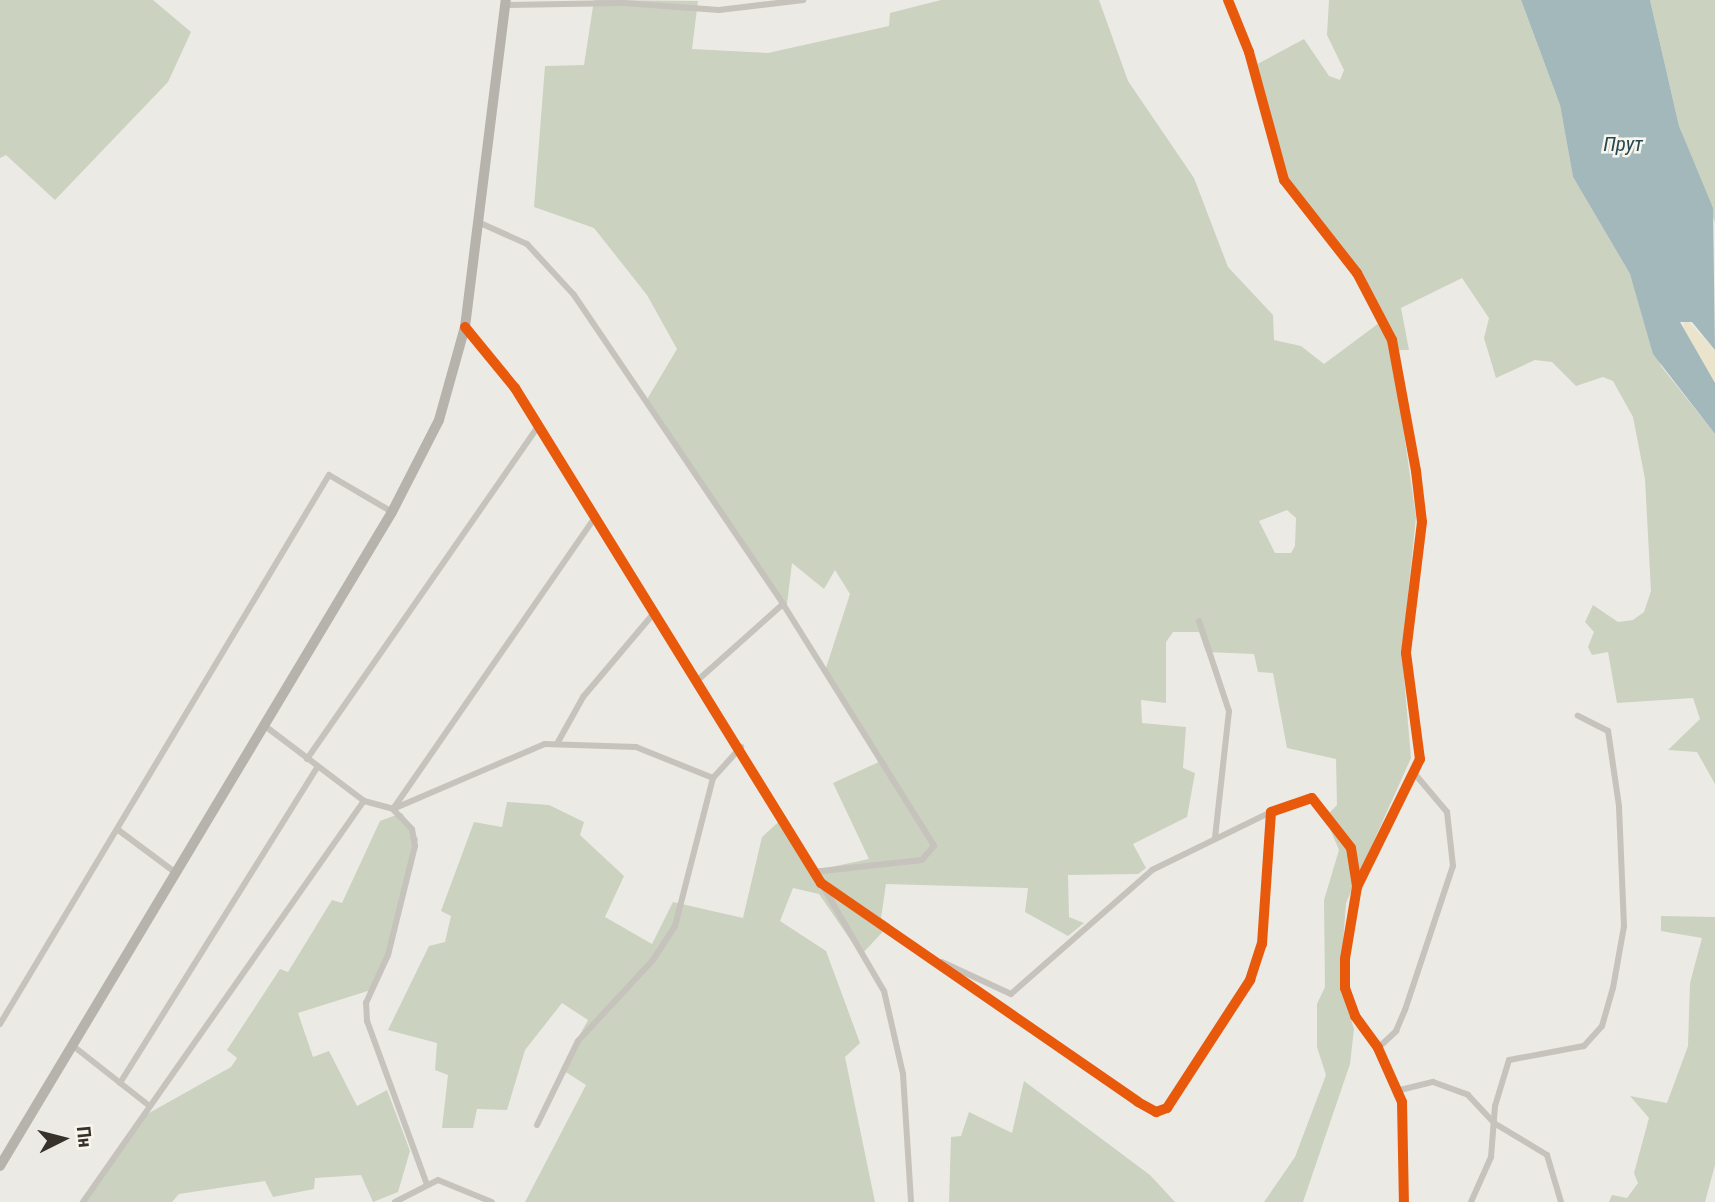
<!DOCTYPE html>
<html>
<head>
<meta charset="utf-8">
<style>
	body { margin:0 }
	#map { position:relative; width:1715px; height:1202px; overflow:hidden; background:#eceae4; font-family:"Roboto Condensed",sans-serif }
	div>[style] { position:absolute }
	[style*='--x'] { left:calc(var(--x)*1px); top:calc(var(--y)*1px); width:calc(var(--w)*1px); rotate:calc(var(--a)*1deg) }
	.green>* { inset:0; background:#cbd2c0 }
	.sand>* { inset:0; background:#eae4cd }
	.water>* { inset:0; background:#a2b8bb }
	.street>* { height:6px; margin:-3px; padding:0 3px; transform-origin:3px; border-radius:3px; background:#c6c2bc }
	.secondary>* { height:10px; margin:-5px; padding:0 5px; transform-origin:5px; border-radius:5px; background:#b6b3ad }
	.cycleway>* { height:10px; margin:-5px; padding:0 5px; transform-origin:5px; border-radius:5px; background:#e8590c }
	span { translate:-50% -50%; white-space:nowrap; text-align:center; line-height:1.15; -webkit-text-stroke:5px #f8f5ec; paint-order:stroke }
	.water-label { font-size:21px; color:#254954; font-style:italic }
	.north { position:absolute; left:28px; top:1104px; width:70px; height:70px; -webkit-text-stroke:5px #f8f5ec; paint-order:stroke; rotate:84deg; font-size:19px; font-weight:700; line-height:28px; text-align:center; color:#37302b }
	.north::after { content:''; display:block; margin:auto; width:24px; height:32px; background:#37302b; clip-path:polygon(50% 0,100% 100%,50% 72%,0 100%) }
</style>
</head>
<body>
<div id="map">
	<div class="green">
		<div style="clip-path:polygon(0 0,153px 0,191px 32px,168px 82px,55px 200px,6px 155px,0 158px)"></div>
		<div style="clip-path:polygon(evenodd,594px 0,698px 1px,692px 49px,768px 53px,889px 26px,890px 13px,941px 0,1099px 0,1128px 81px,1194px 178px,1228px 267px,1273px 315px,1274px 340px,1301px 346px,1324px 364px,1379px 323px,1353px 276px,1285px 184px,1250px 68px,1304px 39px,1329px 76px,1340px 80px,1344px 70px,1327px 35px,1329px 0,1521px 0,1560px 105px,1573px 177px,1630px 274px,1661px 366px,1715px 434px,1715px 784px,1697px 752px,1668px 750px,1700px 719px,1693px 698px,1617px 703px,1608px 652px,1592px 655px,1588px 647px,1594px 632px,1585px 622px,1593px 605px,1618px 622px,1633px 620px,1644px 612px,1651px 591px,1645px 479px,1633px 417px,1613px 381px,1603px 377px,1576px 386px,1552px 362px,1535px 360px,1496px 378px,1484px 338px,1489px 318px,1462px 278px,1401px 308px,1409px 350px,1392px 350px,1416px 517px,1402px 654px,1411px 758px,1346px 903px,1340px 984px,1354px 1029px,1350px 1064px,1303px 1202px,1264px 1202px,1295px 1157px,1326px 1075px,1317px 1047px,1317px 1004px,1325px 987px,1324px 900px,1339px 850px,1325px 817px,1337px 805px,1336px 759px,1287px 748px,1273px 673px,1258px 672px,1254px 654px,1206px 652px,1199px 632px,1173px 632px,1166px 642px,1166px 703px,1141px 700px,1142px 723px,1186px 727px,1183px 768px,1195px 773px,1187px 817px,1133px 844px,1146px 868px,1138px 874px,1068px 875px,1069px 917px,1084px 923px,1068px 936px,1025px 912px,1028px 888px,886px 884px,881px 918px,890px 924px,861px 955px,819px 894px,793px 888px,780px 921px,826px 951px,860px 1043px,845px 1057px,875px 1202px,525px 1202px,586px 1085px,561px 1069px,588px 1020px,562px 1003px,525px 1050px,507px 1110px,477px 1109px,473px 1128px,442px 1128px,448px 1075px,435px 1070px,437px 1043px,388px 1030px,429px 946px,445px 942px,451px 916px,441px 911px,474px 822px,502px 827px,507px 802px,549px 805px,584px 822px,580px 835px,624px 876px,605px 917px,652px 944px,673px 902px,743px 918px,762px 837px,785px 816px,817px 870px,869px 859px,833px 783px,881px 761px,825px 671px,850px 594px,835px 570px,824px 589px,792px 563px,786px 612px,646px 401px,677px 349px,647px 295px,594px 228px,534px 207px,545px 66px,584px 65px,594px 0,1287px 510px,1296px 518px,1295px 546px,1291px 553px,1275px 553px,1259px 521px,1287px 510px)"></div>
		<div style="clip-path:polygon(1650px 0,1715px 0,1715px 223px,1679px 126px)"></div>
		<div style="clip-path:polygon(402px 813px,418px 839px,390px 958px,374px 989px,298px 1013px,313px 1057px,329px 1051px,357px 1106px,387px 1090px,410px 1151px,398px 1192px,373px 1202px,361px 1175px,315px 1178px,314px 1189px,273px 1197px,265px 1181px,179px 1194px,172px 1202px,85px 1202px,142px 1117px,231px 1067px,237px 1058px,227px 1050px,280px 969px,288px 972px,332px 900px,342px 903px,380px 821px)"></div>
		<div style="clip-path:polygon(1661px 916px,1715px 917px,1715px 1165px,1705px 1202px,1609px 1202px,1612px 1195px,1627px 1198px,1638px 1183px,1634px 1173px,1649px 1118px,1630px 1096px,1667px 1103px,1688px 1046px,1690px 983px,1702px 938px,1661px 931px)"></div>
		<div style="clip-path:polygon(1024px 1081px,1150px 1175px,1175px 1202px,949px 1202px,951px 1137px,961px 1136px,969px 1112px,1012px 1133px)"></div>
	</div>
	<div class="sand">
		<div style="clip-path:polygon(1685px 318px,1715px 350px,1715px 383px,1683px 332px)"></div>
	</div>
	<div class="water">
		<div style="clip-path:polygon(1521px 0,1650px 0,1679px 126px,1713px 208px,1715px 350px,1692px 322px,1680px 322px,1715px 383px,1715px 434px,1653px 354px,1630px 274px,1573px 177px,1560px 105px)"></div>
	</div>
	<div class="street">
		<div style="--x:1228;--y:0;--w:56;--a:68"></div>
		<div style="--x:1249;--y:52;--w:133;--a:74.7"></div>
		<div style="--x:1284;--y:180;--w:118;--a:51.9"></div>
		<div style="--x:1357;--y:273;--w:76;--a:62.4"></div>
		<div style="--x:1392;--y:340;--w:133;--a:79.6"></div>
		<div style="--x:1416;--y:471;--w:51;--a:83.3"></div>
		<div style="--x:1422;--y:522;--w:132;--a:97"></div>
		<div style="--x:1406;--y:653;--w:107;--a:82.5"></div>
		<div style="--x:1420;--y:759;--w:143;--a:116.2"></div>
		<div style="--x:1357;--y:887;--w:73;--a:99.5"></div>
		<div style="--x:1345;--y:959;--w:29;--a:90"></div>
		<div style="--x:1345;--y:988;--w:30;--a:70"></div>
		<div style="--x:1355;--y:1016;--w:39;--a:54"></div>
		<div style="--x:1378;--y:1048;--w:59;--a:66"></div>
		<div style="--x:1402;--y:1102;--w:100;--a:88.9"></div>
		<div style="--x:505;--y:5;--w:119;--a:-1"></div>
		<div style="--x:624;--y:3;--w:95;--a:4.2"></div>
		<div style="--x:719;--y:10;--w:85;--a:-6.8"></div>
		<div style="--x:478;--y:222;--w:54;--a:24.2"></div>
		<div style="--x:527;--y:244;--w:69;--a:47.3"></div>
		<div style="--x:574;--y:295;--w:373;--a:55.9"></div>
		<div style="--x:783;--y:604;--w:113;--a:138.2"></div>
		<div style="--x:465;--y:327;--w:79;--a:50.7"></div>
		<div style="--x:515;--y:388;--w:582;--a:58.28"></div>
		<div style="--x:821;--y:883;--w:385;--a:34.6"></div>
		<div style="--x:1138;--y:1102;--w:21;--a:29"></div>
		<div style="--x:1156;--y:1112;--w:12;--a:-20"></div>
		<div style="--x:1167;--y:1108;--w:153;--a:-57"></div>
		<div style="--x:1250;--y:980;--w:38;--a:-72"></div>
		<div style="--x:1262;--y:944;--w:132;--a:-86.1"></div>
		<div style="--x:1271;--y:812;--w:43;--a:-18.9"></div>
		<div style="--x:1312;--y:798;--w:63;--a:52"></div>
		<div style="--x:1351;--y:848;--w:39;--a:81"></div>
		<div style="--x:783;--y:604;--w:285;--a:58"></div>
		<div style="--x:934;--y:846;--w:18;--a:131"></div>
		<div style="--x:922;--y:860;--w:110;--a:173.7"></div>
		<div style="--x:1199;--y:621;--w:95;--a:71.6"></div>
		<div style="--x:1229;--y:711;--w:127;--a:96.3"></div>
		<div style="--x:265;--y:726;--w:124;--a:37.1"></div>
		<div style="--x:364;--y:801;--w:30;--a:15"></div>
		<div style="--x:393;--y:809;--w:165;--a:-23.2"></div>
		<div style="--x:545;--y:744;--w:91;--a:1.9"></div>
		<div style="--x:636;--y:747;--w:83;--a:21.9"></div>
		<div style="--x:713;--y:778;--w:42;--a:-47.9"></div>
		<div style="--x:558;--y:742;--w:51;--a:-60.9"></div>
		<div style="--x:583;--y:697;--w:110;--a:-49.8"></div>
		<div style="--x:307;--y:759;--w:403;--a:-55.2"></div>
		<div style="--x:117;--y:829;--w:74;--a:36.7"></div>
		<div style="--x:822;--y:885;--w:123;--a:59.7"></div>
		<div style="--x:884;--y:991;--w:85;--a:77.1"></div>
		<div style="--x:903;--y:1074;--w:128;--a:86.4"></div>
		<div style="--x:942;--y:962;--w:76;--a:24.9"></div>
		<div style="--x:1011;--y:994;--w:188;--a:-41.3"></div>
		<div style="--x:1152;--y:870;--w:132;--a:-26"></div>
		<div style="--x:0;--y:1024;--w:640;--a:-59.07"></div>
		<div style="--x:329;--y:475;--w:73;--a:30.4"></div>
		<div style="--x:72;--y:1045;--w:95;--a:38.2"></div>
		<div style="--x:1378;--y:1048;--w:25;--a:-43"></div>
		<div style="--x:1396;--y:1031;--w:23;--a:-67"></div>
		<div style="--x:1405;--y:1010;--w:152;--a:-71.6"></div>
		<div style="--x:1453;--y:866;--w:54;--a:-96.3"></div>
		<div style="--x:1447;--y:812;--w:51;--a:-130.2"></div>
		<div style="--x:120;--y:1083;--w:372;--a:-58"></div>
		<div style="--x:1396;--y:1091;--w:38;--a:-14"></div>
		<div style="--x:1433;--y:1082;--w:37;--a:20"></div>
		<div style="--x:1468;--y:1095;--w:38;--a:47"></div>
		<div style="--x:1494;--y:1123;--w:62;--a:31.1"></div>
		<div style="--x:1547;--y:1155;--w:49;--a:73.4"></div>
		<div style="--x:537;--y:1125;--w:93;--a:-64"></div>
		<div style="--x:578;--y:1041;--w:110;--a:-47.2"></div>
		<div style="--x:653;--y:960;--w:40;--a:-57.1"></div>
		<div style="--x:675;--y:926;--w:153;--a:-75.6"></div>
		<div style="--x:426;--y:1182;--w:171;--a:-110.1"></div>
		<div style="--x:367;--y:1021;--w:18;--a:-93"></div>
		<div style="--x:366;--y:1003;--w:53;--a:-65.4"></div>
		<div style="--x:388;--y:955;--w:112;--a:-76.1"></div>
		<div style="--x:415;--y:846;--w:17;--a:-100"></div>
		<div style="--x:412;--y:829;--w:28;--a:-134"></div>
		<div style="--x:393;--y:809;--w:355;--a:-55.3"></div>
		<div style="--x:83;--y:1202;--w:490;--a:-55"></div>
		<div style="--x:395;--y:1202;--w:48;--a:-27.1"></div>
		<div style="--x:438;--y:1180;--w:58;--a:22.2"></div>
		<div style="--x:1471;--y:1202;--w:49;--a:-66"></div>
		<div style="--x:1491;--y:1157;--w:51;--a:-85.5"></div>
		<div style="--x:1495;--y:1106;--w:48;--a:-73.1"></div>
		<div style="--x:1509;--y:1060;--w:76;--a:-10.6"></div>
		<div style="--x:1584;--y:1046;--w:27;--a:-48"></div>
		<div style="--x:1602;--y:1026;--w:40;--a:-74"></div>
		<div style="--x:1613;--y:988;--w:63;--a:-79.9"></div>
		<div style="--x:1624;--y:926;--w:120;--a:-92.4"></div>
		<div style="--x:1619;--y:806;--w:76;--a:-98.3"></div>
		<div style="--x:1608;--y:731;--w:34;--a:-153"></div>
	</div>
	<div class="secondary">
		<div style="--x:0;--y:1166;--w:762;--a:-59.06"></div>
		<div style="--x:392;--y:512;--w:103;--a:-62.9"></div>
		<div style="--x:439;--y:420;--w:97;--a:-74.4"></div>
		<div style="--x:465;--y:327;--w:330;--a:-82.9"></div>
	</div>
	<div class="cycleway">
		<div style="--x:1228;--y:0;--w:56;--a:68"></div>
		<div style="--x:1249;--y:52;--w:133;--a:74.7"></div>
		<div style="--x:1284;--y:180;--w:118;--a:51.9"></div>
		<div style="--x:1357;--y:273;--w:76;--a:62.4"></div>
		<div style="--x:1392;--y:340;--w:133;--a:79.6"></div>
		<div style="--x:1416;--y:471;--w:51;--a:83.3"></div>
		<div style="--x:1422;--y:522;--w:132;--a:97"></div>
		<div style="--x:1406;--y:653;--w:107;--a:82.5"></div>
		<div style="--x:1420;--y:759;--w:143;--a:116.2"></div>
		<div style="--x:1357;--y:887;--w:73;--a:99.5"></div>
		<div style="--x:1345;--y:959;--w:29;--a:90"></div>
		<div style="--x:1345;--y:988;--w:30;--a:70"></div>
		<div style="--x:1355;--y:1016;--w:39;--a:54"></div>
		<div style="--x:1378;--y:1048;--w:59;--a:66"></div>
		<div style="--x:1402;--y:1102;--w:100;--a:88.9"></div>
		<div style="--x:465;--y:327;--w:79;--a:50.7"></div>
		<div style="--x:515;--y:388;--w:582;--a:58.28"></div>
		<div style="--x:821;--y:883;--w:385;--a:34.6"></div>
		<div style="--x:1138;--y:1102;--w:21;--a:29"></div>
		<div style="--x:1156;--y:1112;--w:12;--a:-20"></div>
		<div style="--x:1167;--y:1108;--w:153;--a:-57"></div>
		<div style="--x:1250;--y:980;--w:38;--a:-72"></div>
		<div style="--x:1262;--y:944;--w:132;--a:-86.1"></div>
		<div style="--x:1271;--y:812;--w:43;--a:-18.9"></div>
		<div style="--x:1312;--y:798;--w:63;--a:52"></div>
		<div style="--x:1351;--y:848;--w:39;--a:81"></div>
	</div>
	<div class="water-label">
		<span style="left:1623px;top:144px">Прут</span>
	</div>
	<div class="north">Пн</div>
</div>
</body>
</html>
